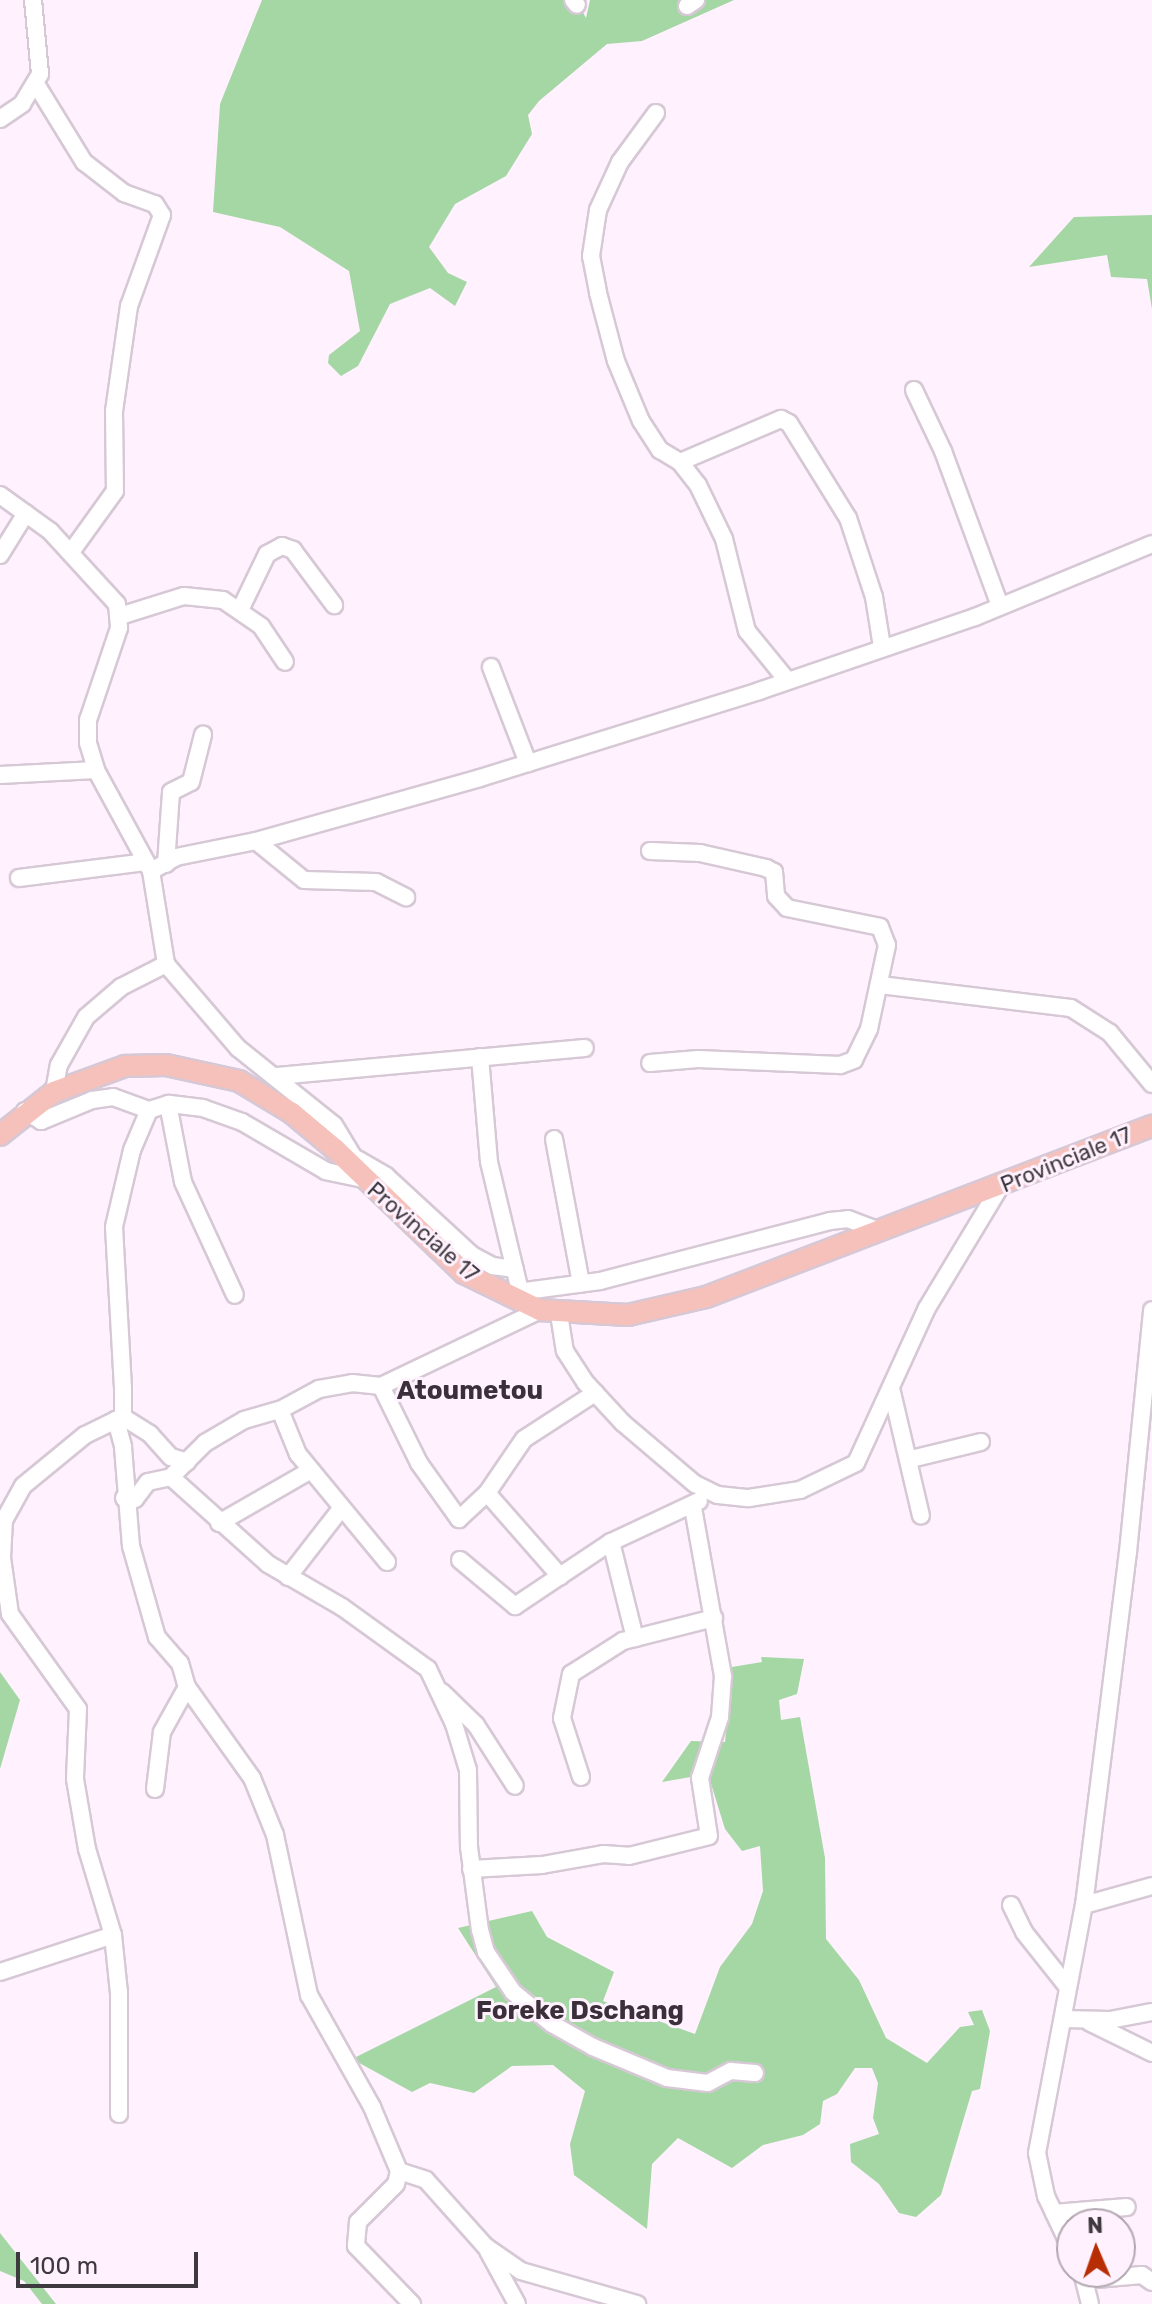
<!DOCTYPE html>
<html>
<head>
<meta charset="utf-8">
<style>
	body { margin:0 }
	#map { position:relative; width:1152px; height:2304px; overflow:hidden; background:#fff1fe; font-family:Rubik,sans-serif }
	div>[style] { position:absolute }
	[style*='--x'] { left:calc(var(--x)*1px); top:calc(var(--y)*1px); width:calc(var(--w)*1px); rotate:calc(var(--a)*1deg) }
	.green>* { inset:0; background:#a5d7a5 }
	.roads { filter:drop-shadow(2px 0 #d6c8d5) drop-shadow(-2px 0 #d6c8d5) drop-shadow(0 2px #d6c8d5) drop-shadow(0 -2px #d6c8d5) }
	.minor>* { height:16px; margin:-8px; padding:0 8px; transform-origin:8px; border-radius:8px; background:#fff }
	.major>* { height:20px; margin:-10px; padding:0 10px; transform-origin:10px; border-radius:10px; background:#f7c1bb }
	span { translate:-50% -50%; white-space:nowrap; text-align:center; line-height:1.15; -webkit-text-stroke:6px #fff1fe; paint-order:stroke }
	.street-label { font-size:22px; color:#3e393e }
	.quarter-label { font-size:26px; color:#3b303a; font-weight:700 }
	.north { position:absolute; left:1056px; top:2208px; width:80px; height:80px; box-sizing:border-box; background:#fff1fe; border:2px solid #b2a7b1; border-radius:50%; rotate:358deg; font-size:22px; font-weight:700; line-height:32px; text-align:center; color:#3e393e }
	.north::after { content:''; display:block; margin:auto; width:28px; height:36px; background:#b82e04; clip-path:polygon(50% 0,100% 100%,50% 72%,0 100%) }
	.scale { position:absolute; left:16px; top:2252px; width:182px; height:36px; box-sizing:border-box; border:4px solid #3e393e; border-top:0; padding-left:10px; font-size:24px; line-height:28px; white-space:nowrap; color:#3e393e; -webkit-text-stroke:6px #fff1fe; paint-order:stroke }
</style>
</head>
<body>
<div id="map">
	<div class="green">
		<div style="clip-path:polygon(262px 0,576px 0,586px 18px,590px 0,734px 0,642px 41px,607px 44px,539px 101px,528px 115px,532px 134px,506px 176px,455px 204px,429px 247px,448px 273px,467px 282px,455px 306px,430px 288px,390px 304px,358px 366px,341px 376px,328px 363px,329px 355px,360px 331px,349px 271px,280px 227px,213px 212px,220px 104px)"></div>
		<div style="clip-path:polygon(1152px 215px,1152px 309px,1147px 279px,1111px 277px,1107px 255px,1029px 267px,1074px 217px)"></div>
		<div style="clip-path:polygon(761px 1657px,804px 1659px,797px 1694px,779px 1700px,781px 1720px,800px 1717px,825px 1858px,826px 1939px,859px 1980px,886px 2038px,927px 2063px,960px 2027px,974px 2025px,968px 2012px,982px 2010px,990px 2031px,980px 2089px,972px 2091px,941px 2195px,916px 2217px,899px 2213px,879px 2184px,851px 2162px,850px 2144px,879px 2134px,873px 2118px,878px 2083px,872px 2068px,855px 2068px,837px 2094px,823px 2101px,820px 2124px,803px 2135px,763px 2145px,732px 2168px,678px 2138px,652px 2164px,647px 2229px,574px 2175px,570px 2144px,585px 2091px,553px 2065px,512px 2066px,474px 2093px,430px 2083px,412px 2092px,352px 2059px,496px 1987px,458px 1928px,532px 1911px,547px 1937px,614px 1972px,603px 2001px,695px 2034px,720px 1967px,752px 1924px,763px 1891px,760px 1846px,742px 1851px,725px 1829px,708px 1774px,662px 1782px,691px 1741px,725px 1742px,732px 1667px,762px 1662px)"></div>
		<div style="clip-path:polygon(0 1672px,20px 1700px,0 1769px)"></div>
		<div style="clip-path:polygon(0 2233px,56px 2304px,42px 2304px,24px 2281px,0 2271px)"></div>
	</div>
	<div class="roads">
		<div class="minor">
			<div style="--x:573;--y:0;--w:6;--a:51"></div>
			<div style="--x:687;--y:6;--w:11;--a:-34"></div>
			<div style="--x:36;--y:84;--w:92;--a:58.4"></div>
			<div style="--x:84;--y:162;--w:51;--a:37.8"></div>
			<div style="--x:124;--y:193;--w:33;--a:20"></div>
			<div style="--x:155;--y:204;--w:13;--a:58"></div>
			<div style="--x:162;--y:215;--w:97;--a:109.9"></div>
			<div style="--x:129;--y:306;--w:106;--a:98.1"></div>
			<div style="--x:114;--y:411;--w:80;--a:89.3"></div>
			<div style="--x:115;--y:491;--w:75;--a:125.8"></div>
			<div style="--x:656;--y:113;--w:61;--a:126.3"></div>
			<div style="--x:620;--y:162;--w:53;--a:114.6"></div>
			<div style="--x:598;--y:210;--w:47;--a:98.7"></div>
			<div style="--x:591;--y:256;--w:38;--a:79"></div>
			<div style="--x:598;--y:293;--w:70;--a:75.2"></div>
			<div style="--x:616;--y:361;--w:65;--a:67.4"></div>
			<div style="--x:641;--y:421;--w:35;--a:57"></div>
			<div style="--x:660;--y:450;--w:23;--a:31"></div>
			<div style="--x:680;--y:462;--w:29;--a:52"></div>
			<div style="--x:698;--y:485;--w:60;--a:64.3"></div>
			<div style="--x:724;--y:539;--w:95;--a:76"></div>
			<div style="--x:747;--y:631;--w:63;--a:50.8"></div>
			<div style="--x:0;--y:119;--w:27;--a:-34"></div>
			<div style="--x:22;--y:104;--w:35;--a:-59"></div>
			<div style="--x:40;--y:74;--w:74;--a:-95.4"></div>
			<div style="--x:914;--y:390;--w:68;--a:64.6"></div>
			<div style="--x:943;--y:451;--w:165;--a:69.8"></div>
			<div style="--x:680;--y:462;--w:110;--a:-23.1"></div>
			<div style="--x:781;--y:419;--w:9;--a:27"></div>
			<div style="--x:789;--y:423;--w:112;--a:58.2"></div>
			<div style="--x:848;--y:518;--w:83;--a:71.8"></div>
			<div style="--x:874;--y:597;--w:51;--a:80.9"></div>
			<div style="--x:0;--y:495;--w:62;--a:35.8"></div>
			<div style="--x:50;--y:531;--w:99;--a:47.5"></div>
			<div style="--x:117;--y:604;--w:24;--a:85"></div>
			<div style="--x:119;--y:628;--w:97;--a:108.6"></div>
			<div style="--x:88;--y:720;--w:23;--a:90"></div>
			<div style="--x:88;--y:743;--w:28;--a:73"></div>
			<div style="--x:96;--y:770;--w:115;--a:61.4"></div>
			<div style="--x:151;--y:871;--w:94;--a:80.8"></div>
			<div style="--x:166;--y:964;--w:111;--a:49.4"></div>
			<div style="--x:238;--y:1048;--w:123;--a:38.7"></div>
			<div style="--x:334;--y:1125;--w:50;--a:58.8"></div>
			<div style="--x:0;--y:555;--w:49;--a:-58.2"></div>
			<div style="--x:241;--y:608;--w:60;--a:-64.3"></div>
			<div style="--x:267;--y:554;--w:17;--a:-28"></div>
			<div style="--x:282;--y:546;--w:12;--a:20"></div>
			<div style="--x:293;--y:550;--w:69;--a:53.3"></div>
			<div style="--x:120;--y:616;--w:67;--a:-17.4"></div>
			<div style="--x:184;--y:596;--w:39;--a:6"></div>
			<div style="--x:223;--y:600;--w:46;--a:34.4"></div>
			<div style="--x:261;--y:626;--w:43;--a:56.3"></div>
			<div style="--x:491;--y:667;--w:103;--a:68.9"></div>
			<div style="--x:0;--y:775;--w:96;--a:-3"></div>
			<div style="--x:256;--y:841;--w:62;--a:39.1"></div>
			<div style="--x:304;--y:880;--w:72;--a:1.6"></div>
			<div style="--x:376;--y:882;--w:34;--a:27"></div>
			<div style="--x:650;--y:851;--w:50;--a:2.3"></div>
			<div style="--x:700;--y:853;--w:68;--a:12.8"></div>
			<div style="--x:766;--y:868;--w:9;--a:27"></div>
			<div style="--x:774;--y:872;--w:24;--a:85"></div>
			<div style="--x:776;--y:896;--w:16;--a:47"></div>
			<div style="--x:787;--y:908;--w:95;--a:11.5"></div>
			<div style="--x:880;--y:927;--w:19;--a:69"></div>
			<div style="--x:887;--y:945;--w:86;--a:102.1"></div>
			<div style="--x:869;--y:1029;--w:34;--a:116"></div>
			<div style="--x:854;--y:1060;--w:15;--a:160"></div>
			<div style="--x:840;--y:1065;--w:142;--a:-177.6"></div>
			<div style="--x:698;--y:1059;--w:48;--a:175.2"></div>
			<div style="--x:166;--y:864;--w:72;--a:-86"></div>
			<div style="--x:171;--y:792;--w:22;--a:-27"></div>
			<div style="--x:191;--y:782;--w:49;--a:-75.7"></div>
			<div style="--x:151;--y:871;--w:29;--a:-29"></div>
			<div style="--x:176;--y:857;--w:82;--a:-11.3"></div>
			<div style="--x:256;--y:841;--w:233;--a:-15.7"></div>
			<div style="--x:480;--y:778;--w:292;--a:-17.3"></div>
			<div style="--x:759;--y:691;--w:228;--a:-18.9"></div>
			<div style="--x:975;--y:617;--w:191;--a:-22.4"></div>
			<div style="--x:19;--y:878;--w:127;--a:-7.2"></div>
			<div style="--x:880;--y:985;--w:192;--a:6.9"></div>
			<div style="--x:1071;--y:1008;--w:46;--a:32.7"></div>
			<div style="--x:1110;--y:1033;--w:66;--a:50.5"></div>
			<div style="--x:480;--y:1057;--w:105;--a:85.1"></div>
			<div style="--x:489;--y:1162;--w:133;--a:76.5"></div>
			<div style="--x:277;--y:1076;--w:309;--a:-5.2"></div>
			<div style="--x:54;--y:1092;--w:27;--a:-80"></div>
			<div style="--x:59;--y:1065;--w:55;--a:-60.6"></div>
			<div style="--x:86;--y:1017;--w:46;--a:-40.6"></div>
			<div style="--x:121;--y:987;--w:51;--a:-27.1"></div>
			<div style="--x:168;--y:1104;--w:79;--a:79.1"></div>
			<div style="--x:183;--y:1182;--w:124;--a:65.3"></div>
			<div style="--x:25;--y:1111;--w:19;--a:32"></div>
			<div style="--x:41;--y:1121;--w:55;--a:-22.4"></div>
			<div style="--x:92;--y:1100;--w:21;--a:-8"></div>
			<div style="--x:113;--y:1097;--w:38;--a:20"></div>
			<div style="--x:554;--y:1139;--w:147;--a:79.4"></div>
			<div style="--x:357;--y:1159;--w:34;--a:30"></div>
			<div style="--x:386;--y:1176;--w:117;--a:42.6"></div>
			<div style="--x:472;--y:1255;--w:24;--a:28"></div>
			<div style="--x:493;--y:1266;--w:22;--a:8"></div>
			<div style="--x:363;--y:1179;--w:38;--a:-168"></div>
			<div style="--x:326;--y:1171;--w:97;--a:-149.7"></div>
			<div style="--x:242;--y:1122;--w:41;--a:-160.3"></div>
			<div style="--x:203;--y:1108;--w:35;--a:-173"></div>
			<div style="--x:168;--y:1104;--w:20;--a:162"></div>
			<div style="--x:149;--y:1110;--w:43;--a:113"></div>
			<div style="--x:132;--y:1150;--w:79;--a:103.2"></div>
			<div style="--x:114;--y:1227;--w:162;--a:86.8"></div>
			<div style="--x:123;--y:1389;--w:28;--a:90"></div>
			<div style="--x:123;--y:1417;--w:8;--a:157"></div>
			<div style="--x:116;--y:1420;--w:28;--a:75"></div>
			<div style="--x:123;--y:1447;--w:99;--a:85.4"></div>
			<div style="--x:131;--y:1546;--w:95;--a:74.1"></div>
			<div style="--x:157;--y:1637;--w:35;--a:49"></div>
			<div style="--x:180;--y:1663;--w:25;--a:74"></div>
			<div style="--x:187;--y:1687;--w:112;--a:54.5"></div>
			<div style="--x:252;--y:1778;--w:61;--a:68"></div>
			<div style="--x:275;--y:1835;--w:164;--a:78"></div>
			<div style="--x:309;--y:1995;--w:129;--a:60.6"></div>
			<div style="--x:372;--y:2107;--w:69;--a:67.1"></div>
			<div style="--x:399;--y:2171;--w:13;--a:103"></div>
			<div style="--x:396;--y:2184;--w:54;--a:135"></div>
			<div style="--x:358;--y:2222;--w:24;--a:95"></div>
			<div style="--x:356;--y:2246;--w:81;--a:46"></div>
			<div style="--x:503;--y:1294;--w:98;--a:-7.6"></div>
			<div style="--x:600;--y:1281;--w:238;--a:-14.6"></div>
			<div style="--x:830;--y:1221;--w:18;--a:-6"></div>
			<div style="--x:848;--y:1219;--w:33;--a:21"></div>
			<div style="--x:559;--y:1314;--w:37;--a:81"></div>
			<div style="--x:565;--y:1351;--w:37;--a:57"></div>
			<div style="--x:585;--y:1382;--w:56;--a:47.2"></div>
			<div style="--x:623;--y:1423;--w:94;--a:40.3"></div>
			<div style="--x:695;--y:1484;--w:25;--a:26"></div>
			<div style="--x:718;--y:1495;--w:31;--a:6"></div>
			<div style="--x:749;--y:1498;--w:52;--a:-8.9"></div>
			<div style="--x:800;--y:1490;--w:62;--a:-25.7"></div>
			<div style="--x:856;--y:1463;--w:170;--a:-65.4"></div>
			<div style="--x:927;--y:1308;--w:141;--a:-58.9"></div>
			<div style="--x:381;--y:1386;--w:86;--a:63.7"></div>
			<div style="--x:419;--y:1463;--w:69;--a:54.5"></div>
			<div style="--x:459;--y:1519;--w:38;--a:-43"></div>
			<div style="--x:487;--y:1493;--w:65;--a:-55.6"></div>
			<div style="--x:524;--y:1439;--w:85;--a:-32.9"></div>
			<div style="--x:891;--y:1388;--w:131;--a:76.8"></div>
			<div style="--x:280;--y:1410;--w:48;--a:67.8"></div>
			<div style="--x:298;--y:1454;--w:140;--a:50.5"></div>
			<div style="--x:123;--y:1417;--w:32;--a:32"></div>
			<div style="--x:150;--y:1434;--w:31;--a:48"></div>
			<div style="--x:171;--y:1457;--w:17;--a:17"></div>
			<div style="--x:116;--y:1420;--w:34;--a:154"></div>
			<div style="--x:85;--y:1435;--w:80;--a:140.6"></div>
			<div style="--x:23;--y:1486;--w:39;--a:119"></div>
			<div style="--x:4;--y:1520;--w:38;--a:93"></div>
			<div style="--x:2;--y:1558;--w:57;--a:81.9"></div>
			<div style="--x:10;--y:1614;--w:117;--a:54.4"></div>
			<div style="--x:78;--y:1709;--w:70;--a:92.5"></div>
			<div style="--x:75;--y:1779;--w:71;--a:80.3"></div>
			<div style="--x:87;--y:1849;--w:90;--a:73.2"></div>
			<div style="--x:113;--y:1935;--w:58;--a:84.1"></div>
			<div style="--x:119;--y:1993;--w:121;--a:90"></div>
			<div style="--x:911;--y:1459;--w:72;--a:-13.7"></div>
			<div style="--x:171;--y:1477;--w:130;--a:41.9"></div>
			<div style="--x:268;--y:1564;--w:86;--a:30.2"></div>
			<div style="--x:342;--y:1607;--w:106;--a:35.8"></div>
			<div style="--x:428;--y:1669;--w:61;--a:64.7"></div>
			<div style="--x:454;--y:1724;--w:48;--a:73.1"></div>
			<div style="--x:468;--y:1770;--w:77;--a:89.3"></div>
			<div style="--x:469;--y:1847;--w:84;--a:82.5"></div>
			<div style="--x:480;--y:1930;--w:23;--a:75"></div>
			<div style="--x:486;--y:1952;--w:48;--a:56"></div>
			<div style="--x:513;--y:1992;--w:50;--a:39.4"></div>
			<div style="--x:552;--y:2024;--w:47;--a:29.3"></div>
			<div style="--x:593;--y:2047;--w:80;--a:22.7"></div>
			<div style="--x:667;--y:2078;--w:41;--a:7"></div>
			<div style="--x:708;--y:2083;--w:26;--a:-28"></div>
			<div style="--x:731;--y:2071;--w:24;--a:5"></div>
			<div style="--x:487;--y:1493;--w:111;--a:48.7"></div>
			<div style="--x:124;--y:1498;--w:11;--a:5"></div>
			<div style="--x:135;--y:1499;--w:21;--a:-53"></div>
			<div style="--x:148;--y:1482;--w:24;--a:-12"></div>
			<div style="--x:171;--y:1477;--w:48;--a:-45"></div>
			<div style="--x:205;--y:1443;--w:45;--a:-30.5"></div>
			<div style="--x:244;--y:1420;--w:37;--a:-16"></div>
			<div style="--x:280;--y:1410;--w:44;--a:-28.3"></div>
			<div style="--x:319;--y:1389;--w:34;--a:-10"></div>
			<div style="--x:352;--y:1383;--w:29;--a:6"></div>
			<div style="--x:381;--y:1386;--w:176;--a:-25.5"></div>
			<div style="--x:219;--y:1523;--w:106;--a:-29.9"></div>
			<div style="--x:611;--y:1542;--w:99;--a:76"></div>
			<div style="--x:460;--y:1560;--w:72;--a:39.9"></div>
			<div style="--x:515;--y:1606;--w:115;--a:-33.7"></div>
			<div style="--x:611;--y:1542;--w:97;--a:-25"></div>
			<div style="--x:288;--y:1577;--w:85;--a:-52.2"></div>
			<div style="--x:442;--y:1692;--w:47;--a:44.1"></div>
			<div style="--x:476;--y:1725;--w:72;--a:57.4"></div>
			<div style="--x:581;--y:1777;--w:62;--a:-107.9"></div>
			<div style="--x:562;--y:1718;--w:45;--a:-78.4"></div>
			<div style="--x:571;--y:1674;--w:62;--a:-32.4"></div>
			<div style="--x:623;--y:1641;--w:94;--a:-14.2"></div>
			<div style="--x:155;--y:1789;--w:57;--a:-83"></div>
			<div style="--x:162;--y:1732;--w:51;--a:-60.9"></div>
			<div style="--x:471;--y:1869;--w:71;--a:-3.2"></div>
			<div style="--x:542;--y:1865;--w:62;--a:-10.2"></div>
			<div style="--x:603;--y:1854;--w:26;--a:4"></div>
			<div style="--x:629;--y:1856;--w:82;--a:-14"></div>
			<div style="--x:709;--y:1836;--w:59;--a:-98.8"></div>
			<div style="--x:700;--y:1778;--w:64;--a:-71.8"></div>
			<div style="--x:720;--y:1717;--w:41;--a:-85.8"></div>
			<div style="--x:723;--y:1676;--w:172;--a:-100.1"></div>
			<div style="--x:1011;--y:1905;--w:30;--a:64"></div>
			<div style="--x:1024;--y:1932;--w:68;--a:51.6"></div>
			<div style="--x:1084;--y:1905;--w:71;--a:-15.6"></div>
			<div style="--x:0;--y:1972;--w:119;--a:-18.1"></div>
			<div style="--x:1063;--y:2019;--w:47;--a:1.2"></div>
			<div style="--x:1110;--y:2020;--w:43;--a:-10.8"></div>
			<div style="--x:1089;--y:2022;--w:70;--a:26.2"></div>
			<div style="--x:399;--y:2171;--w:28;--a:18"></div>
			<div style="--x:426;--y:2180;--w:89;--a:48.2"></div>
			<div style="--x:485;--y:2246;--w:44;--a:34.8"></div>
			<div style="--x:521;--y:2271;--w:121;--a:15.9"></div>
			<div style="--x:1054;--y:2213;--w:73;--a:-4.7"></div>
			<div style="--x:488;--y:2251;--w:60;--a:61.3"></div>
			<div style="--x:1072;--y:2251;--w:61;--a:-115.3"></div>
			<div style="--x:1046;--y:2196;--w:44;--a:-101.8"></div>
			<div style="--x:1037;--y:2153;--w:252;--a:-79.3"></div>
			<div style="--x:1084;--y:1905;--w:356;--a:-82.9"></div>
			<div style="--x:1128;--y:1552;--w:243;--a:-84.3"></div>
			<div style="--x:1082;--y:2272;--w:33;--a:76"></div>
			<div style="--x:1085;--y:2280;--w:57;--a:-5"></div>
			<div style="--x:1142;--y:2275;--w:12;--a:35"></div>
		</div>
		<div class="major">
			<div style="--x:0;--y:1135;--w:69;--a:-38.5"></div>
			<div style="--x:54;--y:1092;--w:76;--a:-20.1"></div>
			<div style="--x:125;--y:1066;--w:41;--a:-1.4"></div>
			<div style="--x:166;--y:1065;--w:75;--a:12.4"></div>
			<div style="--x:239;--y:1081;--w:62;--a:31.1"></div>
			<div style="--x:292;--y:1113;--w:56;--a:39.9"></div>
			<div style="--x:335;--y:1149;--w:179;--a:43.9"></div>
			<div style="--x:464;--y:1273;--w:85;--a:26"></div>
			<div style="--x:540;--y:1310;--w:88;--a:3.3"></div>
			<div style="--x:628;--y:1315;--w:80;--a:-13"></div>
			<div style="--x:706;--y:1297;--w:478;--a:-21"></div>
		</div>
	</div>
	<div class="street-label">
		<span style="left:1066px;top:1160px;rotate:-22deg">Provinciale 17</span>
		<span style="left:423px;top:1232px;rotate:41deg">Provinciale 17</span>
	</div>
	<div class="quarter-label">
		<span style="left:470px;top:1391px">Atoumetou</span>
		<span style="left:580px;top:2011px">Foreke Dschang</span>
	</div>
	<div class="north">N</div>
	<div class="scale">100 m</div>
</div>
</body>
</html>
